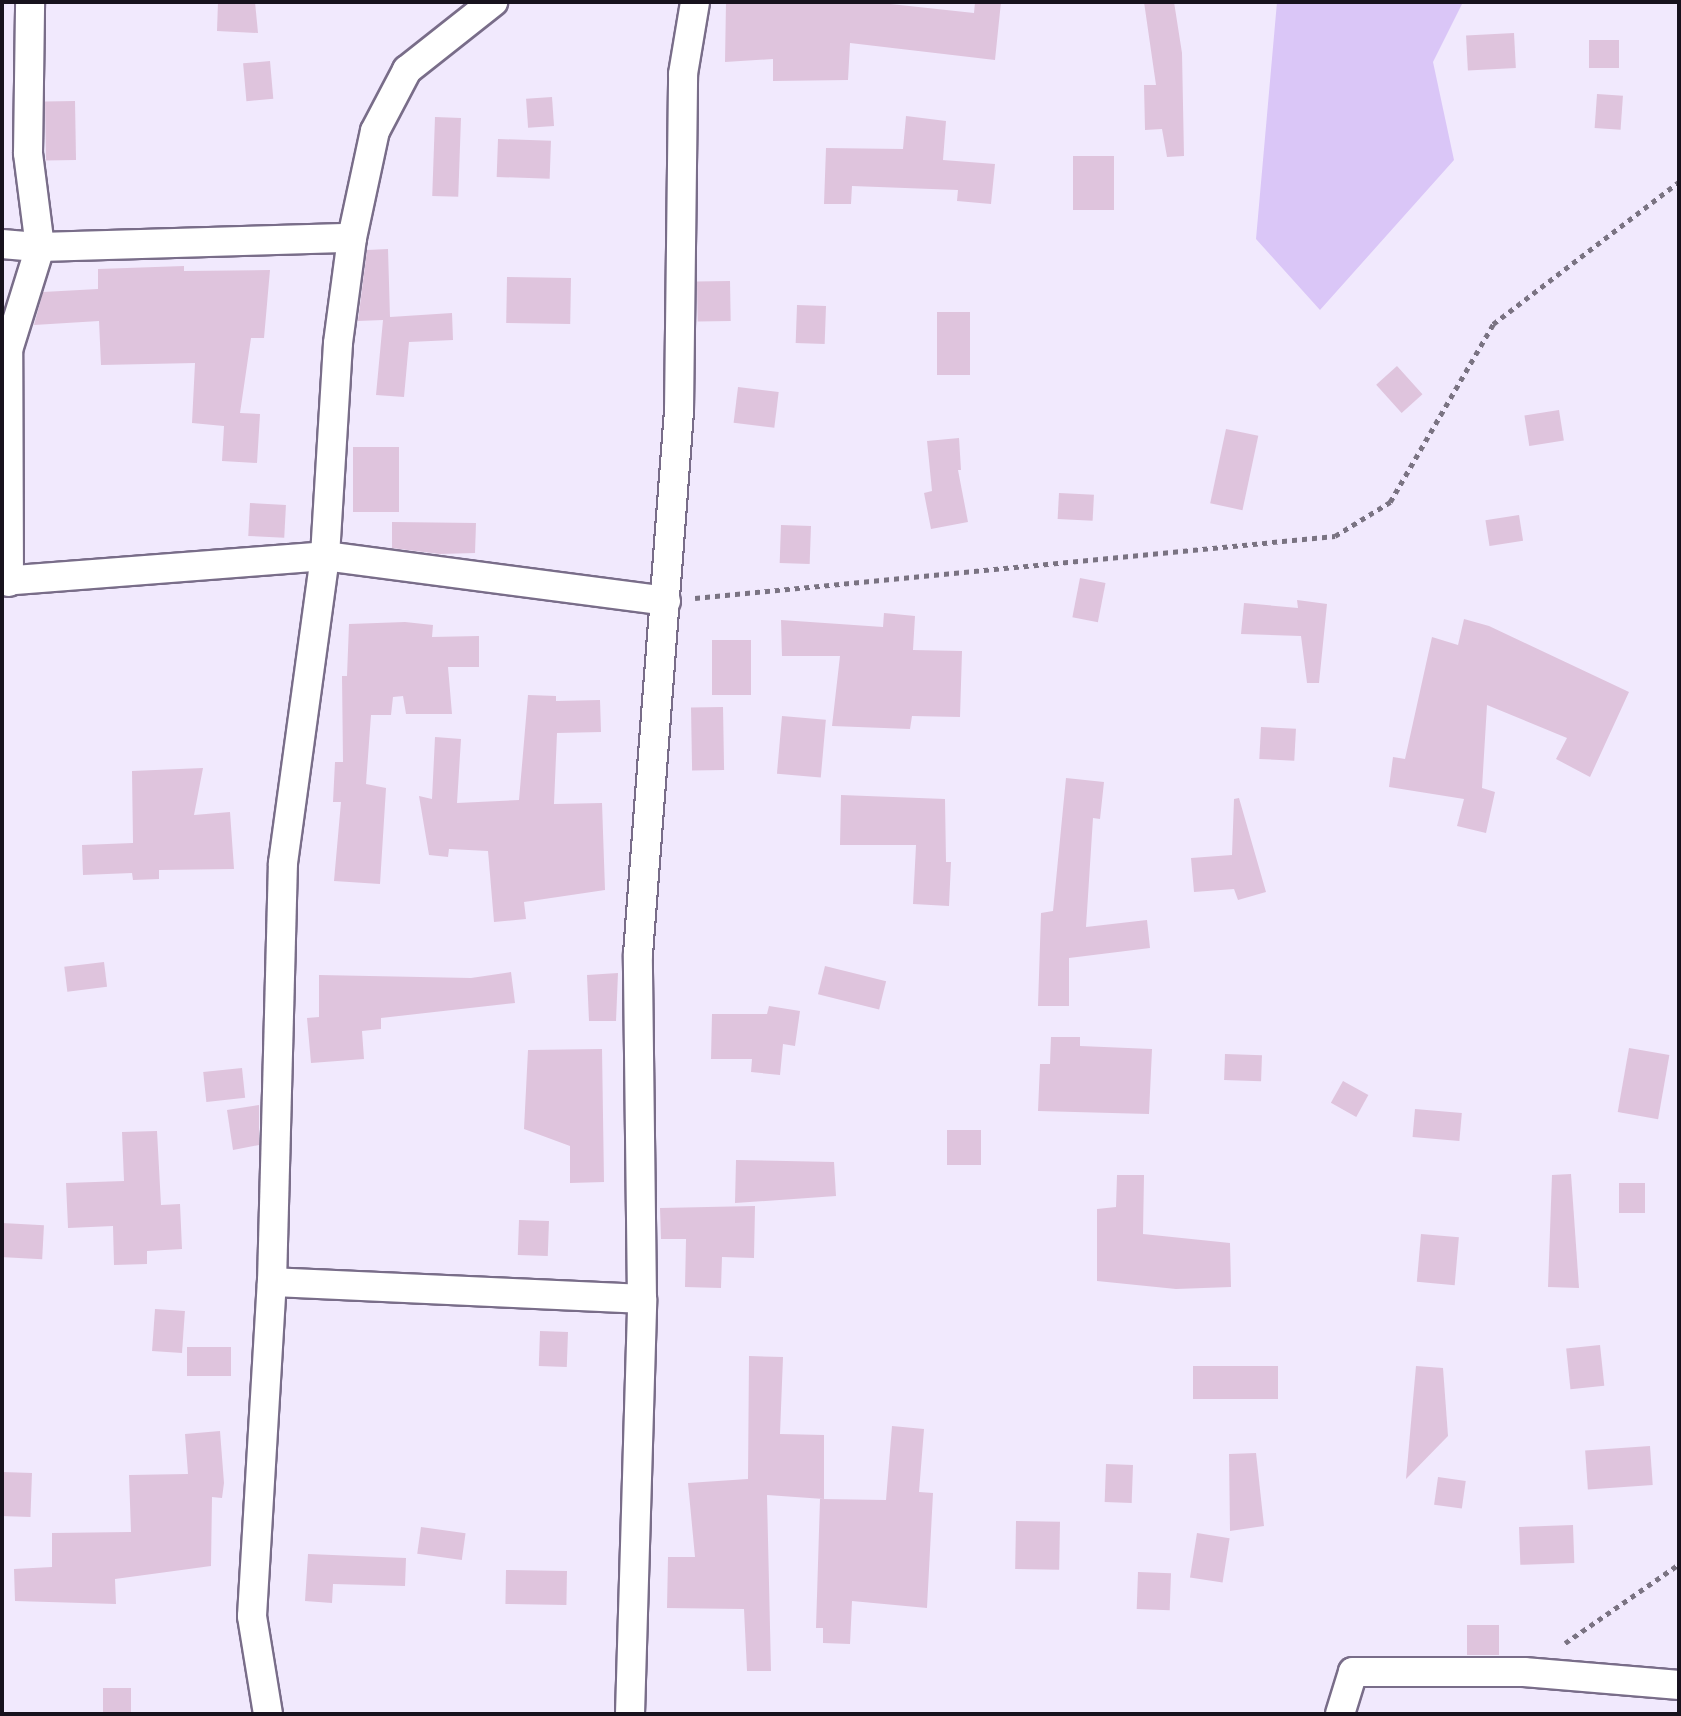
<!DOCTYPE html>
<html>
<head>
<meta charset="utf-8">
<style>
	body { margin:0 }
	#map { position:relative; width:1681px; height:1716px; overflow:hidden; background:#f1e9fd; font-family:Lato,sans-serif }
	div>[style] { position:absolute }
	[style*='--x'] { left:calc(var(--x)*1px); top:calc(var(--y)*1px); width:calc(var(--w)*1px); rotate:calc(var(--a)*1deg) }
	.green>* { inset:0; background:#dac6f7 }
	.building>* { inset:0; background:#dfc4dd; transform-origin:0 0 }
	.path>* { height:4.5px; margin-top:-2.25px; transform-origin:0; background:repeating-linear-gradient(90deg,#7a7382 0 5px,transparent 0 10px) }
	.roads { filter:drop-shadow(2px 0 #796d89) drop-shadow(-2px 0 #796d89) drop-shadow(0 2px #796d89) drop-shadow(0 -2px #796d89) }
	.minor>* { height:28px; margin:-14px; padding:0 14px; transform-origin:14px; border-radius:14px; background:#fff }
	span { translate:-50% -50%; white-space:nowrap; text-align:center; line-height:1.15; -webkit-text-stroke:7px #fafafa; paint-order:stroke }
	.frame { position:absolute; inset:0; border:4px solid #17121d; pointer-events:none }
</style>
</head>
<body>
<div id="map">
	<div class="green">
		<div style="clip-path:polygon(1277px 2px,1463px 2px,1433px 62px,1454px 160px,1320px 310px,1256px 239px)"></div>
	</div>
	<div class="building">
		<div style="clip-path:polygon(218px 2px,255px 2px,258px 33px,217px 31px)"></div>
		<div style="clip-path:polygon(726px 2px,872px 2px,974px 13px,975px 2px,1001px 2px,995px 60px,850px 43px,848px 80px,773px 81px,773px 59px,725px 62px)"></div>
		<div style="clip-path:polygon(1144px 2px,1174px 2px,1182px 53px,1184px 156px,1167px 157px,1162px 129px,1145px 130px,1144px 85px,1156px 85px)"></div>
		<div style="left:1514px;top:33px;width:35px;height:48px;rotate:87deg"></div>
		<div style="left:1589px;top:40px;width:30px;height:28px"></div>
		<div style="left:270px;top:61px;width:38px;height:27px;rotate:85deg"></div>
		<div style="left:1597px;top:94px;width:26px;height:34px;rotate:4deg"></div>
		<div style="left:552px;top:97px;width:29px;height:26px;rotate:86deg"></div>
		<div style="left:75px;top:101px;width:59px;height:30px;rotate:89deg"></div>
		<div style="clip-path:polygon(906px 116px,946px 121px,943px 160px,995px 164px,991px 204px,957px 201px,958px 190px,852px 186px,851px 204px,824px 204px,826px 148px,903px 149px)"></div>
		<div style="left:435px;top:117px;width:26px;height:79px;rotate:2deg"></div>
		<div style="left:498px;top:139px;width:53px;height:38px;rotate:2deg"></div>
		<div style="left:1073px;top:156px;width:41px;height:54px"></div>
		<div style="clip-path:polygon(388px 249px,390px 317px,452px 313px,453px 340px,409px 342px,404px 397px,376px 395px,383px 320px,358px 321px,367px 250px)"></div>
		<div style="clip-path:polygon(184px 266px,184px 271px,270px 270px,264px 338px,251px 338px,240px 413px,260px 414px,257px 463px,222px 461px,224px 426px,192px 423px,195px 363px,101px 365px,99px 321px,34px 325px,43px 292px,98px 289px,98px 269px)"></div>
		<div style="left:507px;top:277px;width:64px;height:46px;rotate:1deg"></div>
		<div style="left:730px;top:281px;width:40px;height:33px;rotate:89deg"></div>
		<div style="left:797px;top:305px;width:29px;height:38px;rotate:2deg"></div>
		<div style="left:937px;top:312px;width:33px;height:63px"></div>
		<div style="left:1397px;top:366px;width:38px;height:28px;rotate:48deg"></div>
		<div style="left:738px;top:387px;width:41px;height:36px;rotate:7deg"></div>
		<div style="left:1559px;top:410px;width:31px;height:35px;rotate:81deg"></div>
		<div style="left:1226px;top:429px;width:33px;height:76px;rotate:12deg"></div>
		<div style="clip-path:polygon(959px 438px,961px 470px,958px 470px,968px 522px,931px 529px,924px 493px,932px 491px,927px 441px)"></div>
		<div style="left:353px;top:447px;width:46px;height:65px"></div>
		<div style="left:1059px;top:493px;width:35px;height:26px;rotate:3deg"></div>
		<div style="left:250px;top:503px;width:36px;height:33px;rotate:3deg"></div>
		<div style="left:1519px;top:515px;width:26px;height:34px;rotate:81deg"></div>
		<div style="clip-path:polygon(392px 522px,476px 523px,475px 553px,440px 554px,392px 548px)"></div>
		<div style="left:781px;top:525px;width:30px;height:38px;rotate:2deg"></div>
		<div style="left:1080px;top:578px;width:26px;height:40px;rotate:11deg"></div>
		<div style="clip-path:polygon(1297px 600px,1327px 604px,1319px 683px,1307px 683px,1301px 636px,1241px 634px,1244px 603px,1298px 608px)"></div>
		<div style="clip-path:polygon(884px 613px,915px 616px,913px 650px,962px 651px,960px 717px,912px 716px,910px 729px,832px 726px,840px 656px,782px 656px,781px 620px,883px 627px)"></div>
		<div style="clip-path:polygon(1464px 619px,1489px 626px,1629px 692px,1590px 777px,1556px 759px,1567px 738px,1487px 705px,1482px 788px,1495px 792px,1486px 833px,1457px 826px,1464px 799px,1389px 787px,1393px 757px,1405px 759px,1432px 637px,1458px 645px)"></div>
		<div style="clip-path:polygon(405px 622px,433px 625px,432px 637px,479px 636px,479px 667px,448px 667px,452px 714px,406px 714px,403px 696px,393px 697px,391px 715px,371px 715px,366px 784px,386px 788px,380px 884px,334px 881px,341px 802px,333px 802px,335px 762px,343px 762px,342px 676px,347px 676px,349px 624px)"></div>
		<div style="left:712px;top:640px;width:39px;height:55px"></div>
		<div style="clip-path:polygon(528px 695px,556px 696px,556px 701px,600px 700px,601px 732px,557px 733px,554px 804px,602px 803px,605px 890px,524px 902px,526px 919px,494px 922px,488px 851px,449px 849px,448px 857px,429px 855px,419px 796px,432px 799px,435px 737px,461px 739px,457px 803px,519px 800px)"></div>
		<div style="left:723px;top:707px;width:63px;height:32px;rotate:89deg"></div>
		<div style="left:782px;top:716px;width:44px;height:58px;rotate:5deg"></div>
		<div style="left:1261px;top:727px;width:35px;height:32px;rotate:3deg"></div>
		<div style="clip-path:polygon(203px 768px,194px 815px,230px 812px,234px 869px,159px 870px,159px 879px,133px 880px,132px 873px,83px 875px,82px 845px,133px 843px,132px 771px)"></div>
		<div style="clip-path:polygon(1066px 778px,1104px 782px,1100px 819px,1093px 818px,1086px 927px,1147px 920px,1150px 948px,1069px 958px,1069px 1006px,1038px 1006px,1041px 913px,1053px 911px)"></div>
		<div style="clip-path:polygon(841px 795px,945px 799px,946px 862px,951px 862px,949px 906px,913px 904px,916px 845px,840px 845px)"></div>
		<div style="clip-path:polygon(1239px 798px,1266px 892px,1238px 900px,1234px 889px,1194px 892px,1191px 858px,1232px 855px,1234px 799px)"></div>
		<div style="left:104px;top:962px;width:25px;height:40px;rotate:83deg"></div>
		<div style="left:825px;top:966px;width:63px;height:29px;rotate:14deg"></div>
		<div style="clip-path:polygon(511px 972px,515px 1003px,381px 1018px,381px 1029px,362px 1031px,364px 1059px,311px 1063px,307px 1018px,319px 1017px,319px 975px,471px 978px)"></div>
		<div style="clip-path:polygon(618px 973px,616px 1021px,589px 1021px,587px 975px)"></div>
		<div style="clip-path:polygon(769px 1006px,800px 1011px,795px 1046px,783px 1044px,780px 1075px,751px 1072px,752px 1059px,711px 1059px,712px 1014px,767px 1014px)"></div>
		<div style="clip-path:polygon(1051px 1037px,1080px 1037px,1080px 1046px,1152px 1049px,1149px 1114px,1038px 1111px,1040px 1064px,1050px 1064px)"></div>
		<div style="left:1629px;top:1048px;width:41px;height:65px;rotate:10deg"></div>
		<div style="clip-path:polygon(602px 1049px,604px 1182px,570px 1183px,570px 1146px,524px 1129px,528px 1050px)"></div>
		<div style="left:1225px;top:1054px;width:37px;height:26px;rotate:2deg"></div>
		<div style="left:242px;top:1068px;width:30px;height:39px;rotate:84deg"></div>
		<div style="left:1343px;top:1081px;width:29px;height:25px;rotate:29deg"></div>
		<div style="clip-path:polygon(259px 1105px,259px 1145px,233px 1150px,227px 1110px)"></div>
		<div style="left:1415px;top:1109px;width:47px;height:28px;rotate:5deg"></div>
		<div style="left:981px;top:1130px;width:35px;height:34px;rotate:90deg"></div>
		<div style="clip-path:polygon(157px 1131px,161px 1205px,180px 1204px,182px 1249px,147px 1251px,147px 1264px,114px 1265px,113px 1226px,68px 1228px,66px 1183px,124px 1181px,122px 1132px)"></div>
		<div style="clip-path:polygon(736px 1160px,834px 1162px,836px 1196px,735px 1203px)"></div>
		<div style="clip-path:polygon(1571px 1174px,1579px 1288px,1548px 1287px,1552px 1175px)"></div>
		<div style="clip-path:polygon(1117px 1175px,1144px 1175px,1143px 1234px,1230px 1243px,1231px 1287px,1176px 1289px,1097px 1281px,1097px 1209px,1116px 1207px)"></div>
		<div style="left:1619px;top:1183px;width:26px;height:30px"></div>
		<div style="clip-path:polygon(755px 1206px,754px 1258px,722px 1257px,721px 1288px,685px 1287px,686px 1239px,661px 1239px,660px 1208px)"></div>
		<div style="left:519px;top:1220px;width:30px;height:35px;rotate:2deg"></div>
		<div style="left:2px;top:1223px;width:42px;height:34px;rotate:3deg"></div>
		<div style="left:1421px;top:1234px;width:38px;height:48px;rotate:5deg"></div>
		<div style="left:155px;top:1309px;width:30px;height:42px;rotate:4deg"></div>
		<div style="left:568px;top:1332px;width:35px;height:28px;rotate:92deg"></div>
		<div style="left:1600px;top:1345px;width:41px;height:34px;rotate:84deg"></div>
		<div style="left:187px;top:1347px;width:44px;height:29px"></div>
		<div style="clip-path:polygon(749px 1356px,783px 1357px,780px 1434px,824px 1435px,824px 1499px,767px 1495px,771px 1671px,747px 1671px,744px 1609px,667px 1608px,668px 1557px,695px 1557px,688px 1483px,748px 1479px)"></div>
		<div style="left:1278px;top:1366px;width:33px;height:85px;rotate:90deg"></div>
		<div style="clip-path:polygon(1416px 1366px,1443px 1368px,1448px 1436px,1406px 1479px)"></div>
		<div style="clip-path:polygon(892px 1426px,924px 1429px,919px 1492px,933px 1493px,927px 1608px,852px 1601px,850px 1644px,823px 1643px,823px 1628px,816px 1628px,820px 1499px,886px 1500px)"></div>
		<div style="clip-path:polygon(220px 1431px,224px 1483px,222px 1498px,212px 1497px,211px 1566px,115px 1579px,116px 1604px,15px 1601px,14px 1569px,52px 1567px,52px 1533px,131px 1532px,129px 1475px,188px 1474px,185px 1434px)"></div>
		<div style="left:1650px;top:1446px;width:39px;height:65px;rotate:86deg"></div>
		<div style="clip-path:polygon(1256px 1453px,1264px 1526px,1230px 1531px,1229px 1454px)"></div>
		<div style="left:1106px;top:1464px;width:27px;height:38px;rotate:2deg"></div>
		<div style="left:2px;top:1472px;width:30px;height:44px;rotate:2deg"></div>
		<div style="left:1438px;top:1477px;width:28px;height:28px;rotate:8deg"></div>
		<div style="left:1016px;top:1521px;width:44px;height:48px;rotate:1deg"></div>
		<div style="left:1573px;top:1525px;width:38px;height:54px;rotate:88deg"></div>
		<div style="left:421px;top:1527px;width:45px;height:27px;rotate:8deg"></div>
		<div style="left:1197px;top:1533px;width:33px;height:45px;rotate:9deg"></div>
		<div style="clip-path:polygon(308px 1554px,406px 1558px,405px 1586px,333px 1584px,332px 1603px,305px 1601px)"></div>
		<div style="left:506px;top:1570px;width:61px;height:34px;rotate:1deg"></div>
		<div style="left:1138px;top:1572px;width:33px;height:37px;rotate:2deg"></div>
		<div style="left:1467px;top:1625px;width:32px;height:30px"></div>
		<div style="left:103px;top:1688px;width:28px;height:26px"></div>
	</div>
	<div class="path">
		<div style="--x:695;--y:598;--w:643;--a:-5.53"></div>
		<div style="--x:1335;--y:536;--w:65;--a:-31.7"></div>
		<div style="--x:1390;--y:502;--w:206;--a:-59.9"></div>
		<div style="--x:1493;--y:324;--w:234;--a:-37.4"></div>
		<div style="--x:1565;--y:1643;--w:139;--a:-34.7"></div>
	</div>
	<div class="roads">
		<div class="minor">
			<div style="--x:2;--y:244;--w:38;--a:5"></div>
			<div style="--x:40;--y:247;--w:312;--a:-1.7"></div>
			<div style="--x:2;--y:581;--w:324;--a:-4.4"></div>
			<div style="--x:325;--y:556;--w:344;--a:7.5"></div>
			<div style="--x:9;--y:582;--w:232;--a:-90.2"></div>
			<div style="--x:8;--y:350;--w:108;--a:-72.7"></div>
			<div style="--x:40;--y:247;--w:95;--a:-97.3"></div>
			<div style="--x:28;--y:153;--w:151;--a:-89.2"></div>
			<div style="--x:272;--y:1282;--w:370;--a:2.6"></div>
			<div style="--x:268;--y:1714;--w:99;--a:-99.3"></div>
			<div style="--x:252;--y:1616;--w:335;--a:-86.6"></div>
			<div style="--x:272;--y:1282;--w:419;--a:-88.5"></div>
			<div style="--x:283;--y:863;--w:310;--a:-82.2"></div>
			<div style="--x:325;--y:556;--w:213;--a:-86.5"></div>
			<div style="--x:338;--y:343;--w:106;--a:-82.4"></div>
			<div style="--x:352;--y:238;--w:109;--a:-77.9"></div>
			<div style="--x:375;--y:131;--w:69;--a:-62.3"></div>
			<div style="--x:407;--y:70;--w:110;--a:-38.3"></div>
			<div style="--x:630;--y:1714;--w:415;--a:-88.3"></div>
			<div style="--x:642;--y:1299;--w:345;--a:-90.7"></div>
			<div style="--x:638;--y:954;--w:545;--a:-85.68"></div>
			<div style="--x:679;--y:411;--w:337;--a:-89.3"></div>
			<div style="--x:683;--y:74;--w:73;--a:-80.5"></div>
			<div style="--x:1340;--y:1714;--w:44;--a:-72.8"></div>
			<div style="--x:1353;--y:1672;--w:171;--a:0"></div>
			<div style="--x:1524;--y:1672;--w:156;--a:4.8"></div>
		</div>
	</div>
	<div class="frame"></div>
</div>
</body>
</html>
